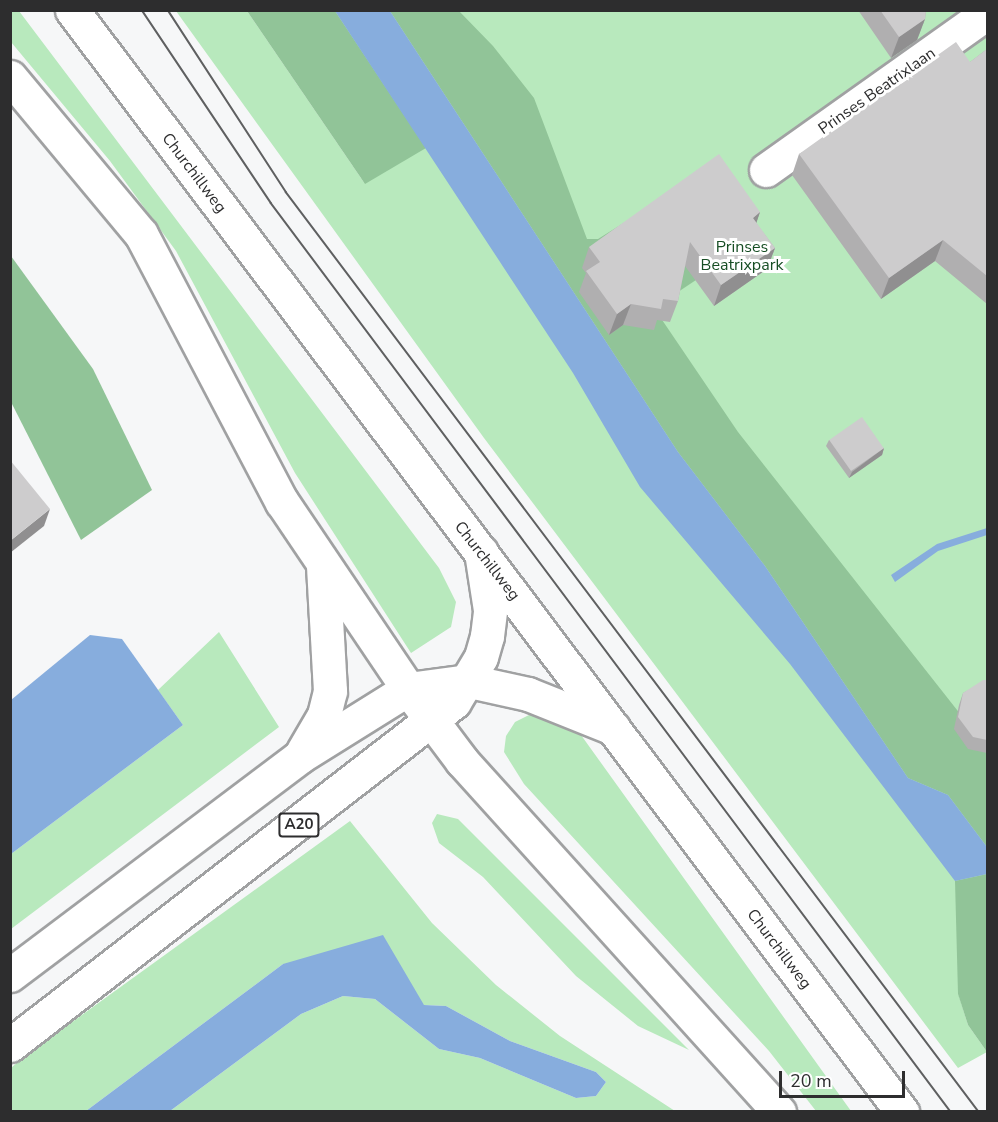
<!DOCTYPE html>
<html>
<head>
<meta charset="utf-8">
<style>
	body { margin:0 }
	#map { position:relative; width:998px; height:1122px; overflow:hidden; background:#f6f7f8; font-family:"Nunito Sans",sans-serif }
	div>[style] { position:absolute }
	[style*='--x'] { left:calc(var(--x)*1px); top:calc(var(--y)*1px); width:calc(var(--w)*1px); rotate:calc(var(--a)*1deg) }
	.green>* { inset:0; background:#b8e9bd }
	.forest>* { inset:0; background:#91c498 }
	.water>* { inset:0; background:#87addd }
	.roads { filter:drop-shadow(2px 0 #a0a1a2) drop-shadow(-2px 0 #a0a1a2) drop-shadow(0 2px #a0a1a2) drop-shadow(0 -2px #a0a1a2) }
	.minor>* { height:33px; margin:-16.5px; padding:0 16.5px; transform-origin:16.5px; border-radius:16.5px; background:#fff }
	.secondary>* { height:33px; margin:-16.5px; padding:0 16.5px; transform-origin:16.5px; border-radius:16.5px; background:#fff }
	.motorway>* { height:33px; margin:-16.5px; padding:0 16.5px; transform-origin:16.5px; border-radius:16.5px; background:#fff }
	.tram>* { height:1.5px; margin:-0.75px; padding:0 0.75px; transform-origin:0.75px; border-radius:0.75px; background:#5f6061 }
	.wall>* { inset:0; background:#b0afb0 }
	.shaded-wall>* { inset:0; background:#908f90 }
	.building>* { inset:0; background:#cdcccd; transform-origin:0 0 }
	span { translate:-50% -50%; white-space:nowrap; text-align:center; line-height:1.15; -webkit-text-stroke:6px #fff; paint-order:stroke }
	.shield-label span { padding:2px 4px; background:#fff; border:2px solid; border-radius:4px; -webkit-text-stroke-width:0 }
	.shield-label { font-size:15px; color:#2d2d2e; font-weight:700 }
	.street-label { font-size:16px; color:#2d2d2e }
	.park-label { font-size:16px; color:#174e24 }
	.frame { position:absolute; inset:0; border:12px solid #2d2d2e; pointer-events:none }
	.scale { position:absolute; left:779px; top:1071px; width:126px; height:27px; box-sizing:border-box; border:3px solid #2d2d2e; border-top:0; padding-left:8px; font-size:18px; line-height:21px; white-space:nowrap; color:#2d2d2e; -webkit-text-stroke:4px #fff; paint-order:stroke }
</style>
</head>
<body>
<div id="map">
	<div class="green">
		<div style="clip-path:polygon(10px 11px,19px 11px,439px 568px,456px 602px,451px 627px,411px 653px,295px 473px,176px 251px,110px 161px,11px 42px)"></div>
		<div style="clip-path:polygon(176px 11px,247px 11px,365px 184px,275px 11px,987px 11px,988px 970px,960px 936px,958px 993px,968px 1025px,987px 1052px,958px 1068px,484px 438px)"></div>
		<div style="clip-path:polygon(219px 632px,279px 727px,11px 929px,11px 854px,183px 725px,158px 690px)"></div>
		<div style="clip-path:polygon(535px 712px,556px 714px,581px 735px,851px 1111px,816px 1111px,769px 1051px,524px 784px,504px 752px,506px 736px,515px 722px)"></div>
		<div style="clip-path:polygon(437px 814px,458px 819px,689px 1050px,638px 1026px,576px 976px,483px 877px,439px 843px,432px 823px)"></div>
		<div style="clip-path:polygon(350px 821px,432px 923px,496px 985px,560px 1036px,675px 1111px,170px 1111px,301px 1014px,343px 996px,375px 999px,439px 1049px,480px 1058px,576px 1098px,596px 1096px,606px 1082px,596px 1072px,510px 1041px,446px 1006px,424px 1005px,283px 964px,86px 1111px,11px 1111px,10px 1069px,21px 1059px)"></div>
	</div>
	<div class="forest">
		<div style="clip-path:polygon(247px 11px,335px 11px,426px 148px,365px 184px)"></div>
		<div style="clip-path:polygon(390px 11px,459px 11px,493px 46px,534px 98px,587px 239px,598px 239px,705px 172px,732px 256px,654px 308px,738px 432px,987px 748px,987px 847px,948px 795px,908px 778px,765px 566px,678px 452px)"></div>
		<div style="clip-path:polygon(11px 256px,93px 369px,152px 490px,81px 540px,11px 402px)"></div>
		<div style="clip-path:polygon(987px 874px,987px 1052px,968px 1025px,958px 994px,955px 881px)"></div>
	</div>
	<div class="water">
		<div style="clip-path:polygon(335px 11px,390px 11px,678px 452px,765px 566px,908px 778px,948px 795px,987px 847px,987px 874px,955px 881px,790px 664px,640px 487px,573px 373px)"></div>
		<div style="clip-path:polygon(987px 528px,987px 535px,938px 551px,895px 582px,891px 575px,937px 544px)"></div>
		<div style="clip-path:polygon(90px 635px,122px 639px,183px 725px,11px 854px,11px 700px)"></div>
		<div style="clip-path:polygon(383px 935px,424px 1005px,446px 1006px,510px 1041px,596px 1072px,606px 1082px,596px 1096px,576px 1098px,480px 1058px,439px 1049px,375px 999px,343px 996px,301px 1014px,170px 1111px,86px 1111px,283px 964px)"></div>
	</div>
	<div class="roads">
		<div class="minor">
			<div style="--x:766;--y:170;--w:272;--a:-35.4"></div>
		</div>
		<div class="secondary">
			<div style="--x:72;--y:10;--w:1380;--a:53.01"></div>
			<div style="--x:10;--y:77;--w:204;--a:50.2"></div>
			<div style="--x:141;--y:234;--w:303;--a:62.3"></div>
			<div style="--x:282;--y:502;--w:225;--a:56"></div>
			<div style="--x:408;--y:689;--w:90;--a:53.1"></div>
			<div style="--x:462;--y:761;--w:473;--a:47.9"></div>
		</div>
		<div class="motorway">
			<div style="--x:303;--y:751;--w:42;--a:-59.7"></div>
			<div style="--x:324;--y:715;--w:25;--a:-76"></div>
			<div style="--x:330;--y:691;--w:124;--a:-93.2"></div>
			<div style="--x:10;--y:975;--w:362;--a:-37"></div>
			<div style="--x:299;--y:757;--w:128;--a:-32"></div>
			<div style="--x:408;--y:689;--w:62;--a:-7.5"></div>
			<div style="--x:469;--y:681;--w:60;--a:12.4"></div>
			<div style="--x:528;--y:694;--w:92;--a:21.8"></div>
			<div style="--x:10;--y:1045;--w:561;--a:-37.69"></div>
			<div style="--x:454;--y:702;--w:52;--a:-59"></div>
			<div style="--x:481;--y:657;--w:22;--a:-74"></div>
			<div style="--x:487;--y:636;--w:26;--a:-83"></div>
			<div style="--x:490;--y:610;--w:59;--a:-98.8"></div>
		</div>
	</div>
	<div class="tram">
		<div style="--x:142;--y:10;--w:232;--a:56.2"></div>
		<div style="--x:271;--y:203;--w:1135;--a:53.2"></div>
		<div style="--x:168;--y:10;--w:217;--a:57"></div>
		<div style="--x:286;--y:192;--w:1152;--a:53.01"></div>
	</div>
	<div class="wall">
		<div style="clip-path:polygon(858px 10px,926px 10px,925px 19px,917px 40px,891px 58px)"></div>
		<div style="clip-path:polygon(987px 49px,987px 304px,935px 261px,881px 299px,792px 175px,799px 154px,970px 62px)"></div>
		<div style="clip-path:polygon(760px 212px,756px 223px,775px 248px,767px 269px,714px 306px,685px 266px,678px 301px,670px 322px,657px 320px,654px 330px,623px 325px,609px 335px,579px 292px,586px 273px,582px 268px,589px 247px)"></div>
		<div style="clip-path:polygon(829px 440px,884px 448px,882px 455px,849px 478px,826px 446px)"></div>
		<div style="clip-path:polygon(987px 680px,987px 753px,968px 749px,954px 729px,959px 705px,963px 693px)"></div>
	</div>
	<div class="shaded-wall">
		<div style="clip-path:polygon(925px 19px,917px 40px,891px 58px,899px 37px)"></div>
		<div style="clip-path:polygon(760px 212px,753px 233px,753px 218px)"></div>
		<div style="clip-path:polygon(943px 240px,935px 261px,881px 299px,889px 278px)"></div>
		<div style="clip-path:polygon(775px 248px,767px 269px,714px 306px,721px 285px)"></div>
		<div style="clip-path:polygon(631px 304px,623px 325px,609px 335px,617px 314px)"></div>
		<div style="clip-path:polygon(884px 448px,882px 455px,849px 478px,852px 472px)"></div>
		<div style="clip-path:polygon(50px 509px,44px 526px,10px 553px,10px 541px)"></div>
	</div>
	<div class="building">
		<div style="clip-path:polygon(880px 10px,926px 10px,925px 19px,899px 37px)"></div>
		<div style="clip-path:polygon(956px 42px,970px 62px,987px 49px,987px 276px,943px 240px,889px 278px,799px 154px)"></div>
		<div style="clip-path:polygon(719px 154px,760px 212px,753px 218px,775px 248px,721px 285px,690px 242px,678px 301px,663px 299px,661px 309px,631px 304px,617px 314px,586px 271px,600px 262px,589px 247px)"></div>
		<div style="left:862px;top:417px;width:38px;height:40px;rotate:55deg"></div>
		<div style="clip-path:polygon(10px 460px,50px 509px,10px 541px)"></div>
		<div style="clip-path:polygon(983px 680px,987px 680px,987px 740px,973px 737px,958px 717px,963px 693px)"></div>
	</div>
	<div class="shield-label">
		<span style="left:299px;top:825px">A20</span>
	</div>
	<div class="street-label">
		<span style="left:877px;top:91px;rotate:-35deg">Prinses Beatrixlaan</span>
		<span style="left:194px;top:173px;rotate:53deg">Churchillweg</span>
		<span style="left:487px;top:561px;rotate:52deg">Churchillweg</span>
		<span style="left:779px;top:949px;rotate:53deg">Churchillweg</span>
	</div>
	<div class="park-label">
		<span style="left:742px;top:256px">Prinses<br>Beatrixpark</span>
	</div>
	<div class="frame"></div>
	<div class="scale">20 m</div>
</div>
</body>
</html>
